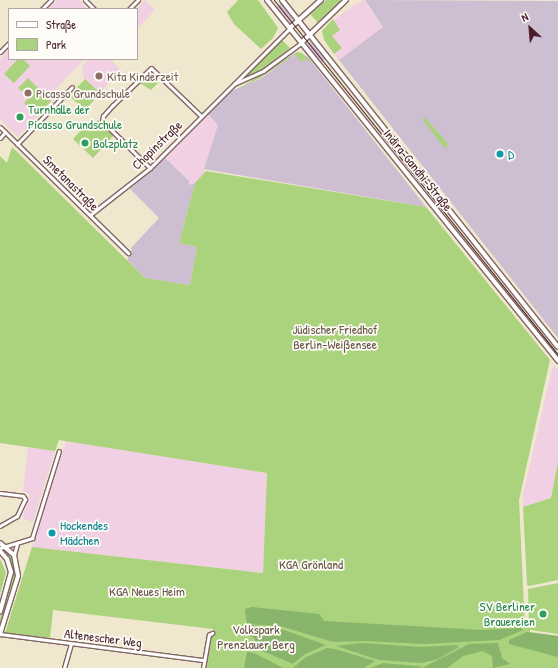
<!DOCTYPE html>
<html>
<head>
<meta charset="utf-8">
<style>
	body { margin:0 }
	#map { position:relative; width:558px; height:668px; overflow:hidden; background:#efe8ce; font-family:"Patrick Hand",sans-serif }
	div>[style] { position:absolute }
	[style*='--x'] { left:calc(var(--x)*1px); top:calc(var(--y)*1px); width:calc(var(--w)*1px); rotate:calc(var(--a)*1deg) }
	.built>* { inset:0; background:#f1d0e3 }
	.industrial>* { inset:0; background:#cebed1 }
	.green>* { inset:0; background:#abd27c; transform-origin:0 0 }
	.forest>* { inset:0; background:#88b46c }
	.roads { filter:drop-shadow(1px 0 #846564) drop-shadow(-1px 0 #846564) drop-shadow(0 1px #846564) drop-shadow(0 -1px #846564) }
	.street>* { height:3px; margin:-1.5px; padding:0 1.5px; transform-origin:1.5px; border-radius:1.5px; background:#fff }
	.secondary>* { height:4px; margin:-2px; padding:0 2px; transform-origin:2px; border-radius:2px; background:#fff }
	.tram>* { height:1px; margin:-0.5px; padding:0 0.5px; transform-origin:0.5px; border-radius:0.5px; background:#4a1f2b }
	.dots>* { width:11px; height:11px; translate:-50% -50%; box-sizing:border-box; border:2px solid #fdfcf7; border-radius:50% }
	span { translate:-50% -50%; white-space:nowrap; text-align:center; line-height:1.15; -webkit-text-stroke:3.5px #fdfcf7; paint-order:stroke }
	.education-label { font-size:13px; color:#785e54 }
	.left { translate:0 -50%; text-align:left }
	.leisure-label { font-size:13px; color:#27864d }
	.right { translate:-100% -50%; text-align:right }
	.street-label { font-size:13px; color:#4a1f2b }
	.culture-label { font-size:13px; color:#0d838f }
	.park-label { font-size:13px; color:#675543 }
	.legend { position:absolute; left:8px; top:8px; width:130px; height:52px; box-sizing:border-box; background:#fdfcf7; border:1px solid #b5a4a5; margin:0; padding:5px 7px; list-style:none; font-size:12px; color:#4a1f2b }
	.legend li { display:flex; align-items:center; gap:8px; height:20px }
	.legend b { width:20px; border:1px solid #b5a4a5 }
	.north { position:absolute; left:510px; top:8px; width:40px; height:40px; -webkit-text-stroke:3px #fdfcf7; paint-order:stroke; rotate:334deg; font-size:11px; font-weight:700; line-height:16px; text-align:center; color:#4a1f2b }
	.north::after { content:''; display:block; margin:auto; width:14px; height:18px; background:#4a1f2b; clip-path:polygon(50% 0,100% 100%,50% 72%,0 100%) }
</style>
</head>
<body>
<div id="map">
	<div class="built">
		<div style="clip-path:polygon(57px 0,79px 0,88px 9px,48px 9px)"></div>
		<div style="clip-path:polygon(145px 0,155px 10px,138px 28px,137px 9px)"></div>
		<div style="clip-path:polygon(364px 0,383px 27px,339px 60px,334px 54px,339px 50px,329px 38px,340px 30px,333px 21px,355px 4px)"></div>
		<div style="clip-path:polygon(9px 49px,9px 59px,84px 59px,57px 88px,56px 97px,18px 137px,0 119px,0 59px)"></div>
		<div style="clip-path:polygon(89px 59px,111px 59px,120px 70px,100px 93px,83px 77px,82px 66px)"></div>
		<div style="clip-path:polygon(208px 114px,219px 125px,204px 169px,206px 171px,195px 183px,188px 186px,165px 158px)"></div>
		<div style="clip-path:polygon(553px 365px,558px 369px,558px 462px,551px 498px,523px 507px,523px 494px)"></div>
		<div style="clip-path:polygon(66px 441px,267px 473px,263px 573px,32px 547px)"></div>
		<div style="clip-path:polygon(28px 447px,55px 451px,33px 522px,22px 518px,30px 495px,23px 491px)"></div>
	</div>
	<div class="industrial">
		<div style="clip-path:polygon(365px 0,558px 1px,558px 338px,339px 60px,383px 27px)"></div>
		<div style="clip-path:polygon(281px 3px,289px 15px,293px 17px,291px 23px,277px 7px)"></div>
		<div style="clip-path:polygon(310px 41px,326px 59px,322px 62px,310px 49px,307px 43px)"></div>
		<div style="clip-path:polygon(297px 52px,308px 57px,426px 207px,204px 169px,218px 125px,208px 114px,229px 92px,260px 79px)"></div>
		<div style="clip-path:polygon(165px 158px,189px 181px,189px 185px,195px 183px,179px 243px,197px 247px,190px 285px,145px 278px,127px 260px,132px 250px,131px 248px,159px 218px,130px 189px)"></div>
	</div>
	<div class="green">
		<div style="clip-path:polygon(238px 0,258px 0,278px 28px,273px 38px,261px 49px,234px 24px,227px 12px)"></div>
		<div style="clip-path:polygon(326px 0,343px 0,318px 23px,310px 14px)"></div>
		<div style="clip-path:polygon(333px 19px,340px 30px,332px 36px,342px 48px,334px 54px,324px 40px,322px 31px)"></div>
		<div style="clip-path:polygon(281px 39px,290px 48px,260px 71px,244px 78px)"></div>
		<div style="clip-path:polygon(297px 52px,302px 53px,312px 63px,304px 59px,301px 62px,295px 54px,260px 78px,238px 89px)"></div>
		<div style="clip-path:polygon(18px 59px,23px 59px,30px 66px,14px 83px,4px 74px)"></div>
		<div style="clip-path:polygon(150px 72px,161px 80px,151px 90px,138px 82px)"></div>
		<div style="clip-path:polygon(28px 78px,51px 101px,37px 116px,24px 103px,29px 97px,18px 88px)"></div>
		<div style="left:85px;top:79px;width:21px;height:23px;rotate:43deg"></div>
		<div style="clip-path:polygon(425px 117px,448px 144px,445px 149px,423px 120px)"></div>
		<div style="clip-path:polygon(98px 120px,114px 135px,93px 158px,73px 139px,83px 128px,90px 129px)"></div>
		<div style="clip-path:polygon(12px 147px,145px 278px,190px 285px,197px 247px,179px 243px,195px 183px,206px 171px,426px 207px,550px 360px,519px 500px,525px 628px,529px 627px,528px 589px,558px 583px,558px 634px,530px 630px,530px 632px,558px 636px,558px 668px,206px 668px,213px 629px,53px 610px,50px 638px,5px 633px,32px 547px,263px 573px,267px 473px,59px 440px,55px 451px,0 443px,0 156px,7px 163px)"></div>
		<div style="clip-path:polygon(558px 462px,558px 580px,529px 586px,527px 585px,523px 507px,551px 498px)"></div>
		<div style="clip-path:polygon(1px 548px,5px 549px,12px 558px,16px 572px,0 628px,0 618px,13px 572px,9px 559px)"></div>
		<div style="clip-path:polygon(0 559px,6px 573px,0 594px)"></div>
	</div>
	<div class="forest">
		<div style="clip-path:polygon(252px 607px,319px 614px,324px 621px,482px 630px,521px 628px,523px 630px,499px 640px,425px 644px,365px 641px,333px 642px,280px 626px,247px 624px,245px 609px)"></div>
		<div style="clip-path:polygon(252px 625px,284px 630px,326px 645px,305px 654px,293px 664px,258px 649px,254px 638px,242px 632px,246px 627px)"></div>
		<div style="clip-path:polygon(527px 632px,558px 636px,558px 657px,509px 644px,509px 640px)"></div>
		<div style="clip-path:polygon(361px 643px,421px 647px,457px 645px,459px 647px,438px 659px,422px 663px,379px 660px,336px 646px)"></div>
		<div style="clip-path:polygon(498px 643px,502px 658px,510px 664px,493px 668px,492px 656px,482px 651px,463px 656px,447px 668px,422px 668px,469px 644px)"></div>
		<div style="clip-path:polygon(327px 648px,335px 649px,375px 661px,364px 668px,293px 668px,306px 657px)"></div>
		<div style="clip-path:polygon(247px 652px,254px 653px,283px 668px,244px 668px)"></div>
		<div style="clip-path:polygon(383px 663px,416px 666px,423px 666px,418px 668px,370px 668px)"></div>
	</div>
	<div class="roads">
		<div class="street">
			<div style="--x:85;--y:0;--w:13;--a:45"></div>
			<div style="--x:42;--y:9;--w:13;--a:-45"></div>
			<div style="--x:129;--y:9;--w:13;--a:-45"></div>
			<div style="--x:0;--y:52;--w:13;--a:-45"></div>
			<div style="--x:234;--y:84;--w:32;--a:-24"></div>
			<div style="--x:263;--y:71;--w:47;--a:-36.4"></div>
			<div style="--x:0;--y:127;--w:180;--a:44.5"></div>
			<div style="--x:0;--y:138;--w:8;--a:-50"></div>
			<div style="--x:17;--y:144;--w:79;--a:-46"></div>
			<div style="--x:150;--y:168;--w:67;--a:-135.6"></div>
			<div style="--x:102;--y:121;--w:5;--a:-79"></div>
			<div style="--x:103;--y:116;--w:15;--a:-48"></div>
			<div style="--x:113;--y:105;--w:53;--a:-44.2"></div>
			<div style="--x:151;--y:68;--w:69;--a:43.8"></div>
			<div style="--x:90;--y:215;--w:76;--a:-38.1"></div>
			<div style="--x:150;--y:168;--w:198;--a:-45"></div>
			<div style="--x:0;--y:493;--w:23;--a:7"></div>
			<div style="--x:23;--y:496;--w:4;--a:56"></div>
			<div style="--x:25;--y:499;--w:19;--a:115"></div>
			<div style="--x:17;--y:516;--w:20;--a:150"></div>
			<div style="--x:0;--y:548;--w:34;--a:-17"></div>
			<div style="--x:32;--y:538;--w:91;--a:-72.8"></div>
			<div style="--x:14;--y:555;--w:11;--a:-75"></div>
			<div style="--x:0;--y:634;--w:206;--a:7.3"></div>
			<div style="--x:64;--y:668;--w:25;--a:-74"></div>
			<div style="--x:203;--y:668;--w:34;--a:-80"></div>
			<div style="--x:209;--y:635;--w:4;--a:-34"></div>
		</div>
		<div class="secondary">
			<div style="--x:267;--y:0;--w:464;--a:51.1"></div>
			<div style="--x:282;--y:0;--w:443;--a:51.5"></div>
			<div style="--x:290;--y:28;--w:42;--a:-42.1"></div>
			<div style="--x:301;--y:43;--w:62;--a:-43.7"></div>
			<div style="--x:0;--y:543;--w:18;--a:41"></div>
			<div style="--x:14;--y:555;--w:21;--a:79"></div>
			<div style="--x:18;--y:576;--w:61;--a:107.2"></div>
			<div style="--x:0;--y:551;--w:11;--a:49"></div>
			<div style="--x:7;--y:559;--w:14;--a:73"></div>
			<div style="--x:11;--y:572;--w:41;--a:105.4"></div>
		</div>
	</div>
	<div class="tram">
		<div style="--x:274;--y:0;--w:455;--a:51.3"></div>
	</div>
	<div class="dots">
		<div style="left:99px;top:76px;background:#8d6e63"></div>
		<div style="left:28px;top:93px;background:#8d6e63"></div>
		<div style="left:20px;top:117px;background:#2e9e5b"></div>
		<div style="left:85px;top:143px;background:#2e9e5b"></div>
		<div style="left:500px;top:154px;background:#0f9aa8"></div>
		<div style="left:52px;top:533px;background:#0f9aa8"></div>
		<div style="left:543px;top:614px;background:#2e9e5b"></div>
	</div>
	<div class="education-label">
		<span class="left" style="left:107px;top:76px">Kita Kinderzeit</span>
		<span class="left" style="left:36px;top:93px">Picasso Grundschule</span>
	</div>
	<div class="leisure-label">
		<span class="left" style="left:28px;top:117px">Turnhalle der<br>Picasso Grundschule</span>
		<span class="left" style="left:93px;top:143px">Bolzplatz</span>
		<span class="right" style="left:535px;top:614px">SV Berliner<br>Brauereien</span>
	</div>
	<div class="street-label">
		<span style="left:157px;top:145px;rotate:-44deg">Chopinstraße</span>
		<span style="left:418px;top:170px;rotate:51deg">Indira-Gandhi-Straße</span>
		<span style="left:71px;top:183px;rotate:45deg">Smetanastraße</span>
		<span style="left:103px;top:638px;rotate:7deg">Altenescher Weg</span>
	</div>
	<div class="culture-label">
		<span class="left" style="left:508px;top:154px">D</span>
		<span class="left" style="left:60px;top:533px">Hockendes<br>Mädchen</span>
	</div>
	<div class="park-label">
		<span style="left:335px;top:337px">Jüdischer Friedhof<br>Berlin-Weißensee</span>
		<span style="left:311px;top:564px">KGA Grönland</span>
		<span style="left:147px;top:591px">KGA Neues Heim</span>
		<span style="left:256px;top:637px">Volkspark<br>Prenzlauer Berg</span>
	</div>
	<ul class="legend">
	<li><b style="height:5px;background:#fff"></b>Straße</li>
	<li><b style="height:11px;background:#abd27c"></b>Park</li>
	</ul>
	<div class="north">N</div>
</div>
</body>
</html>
